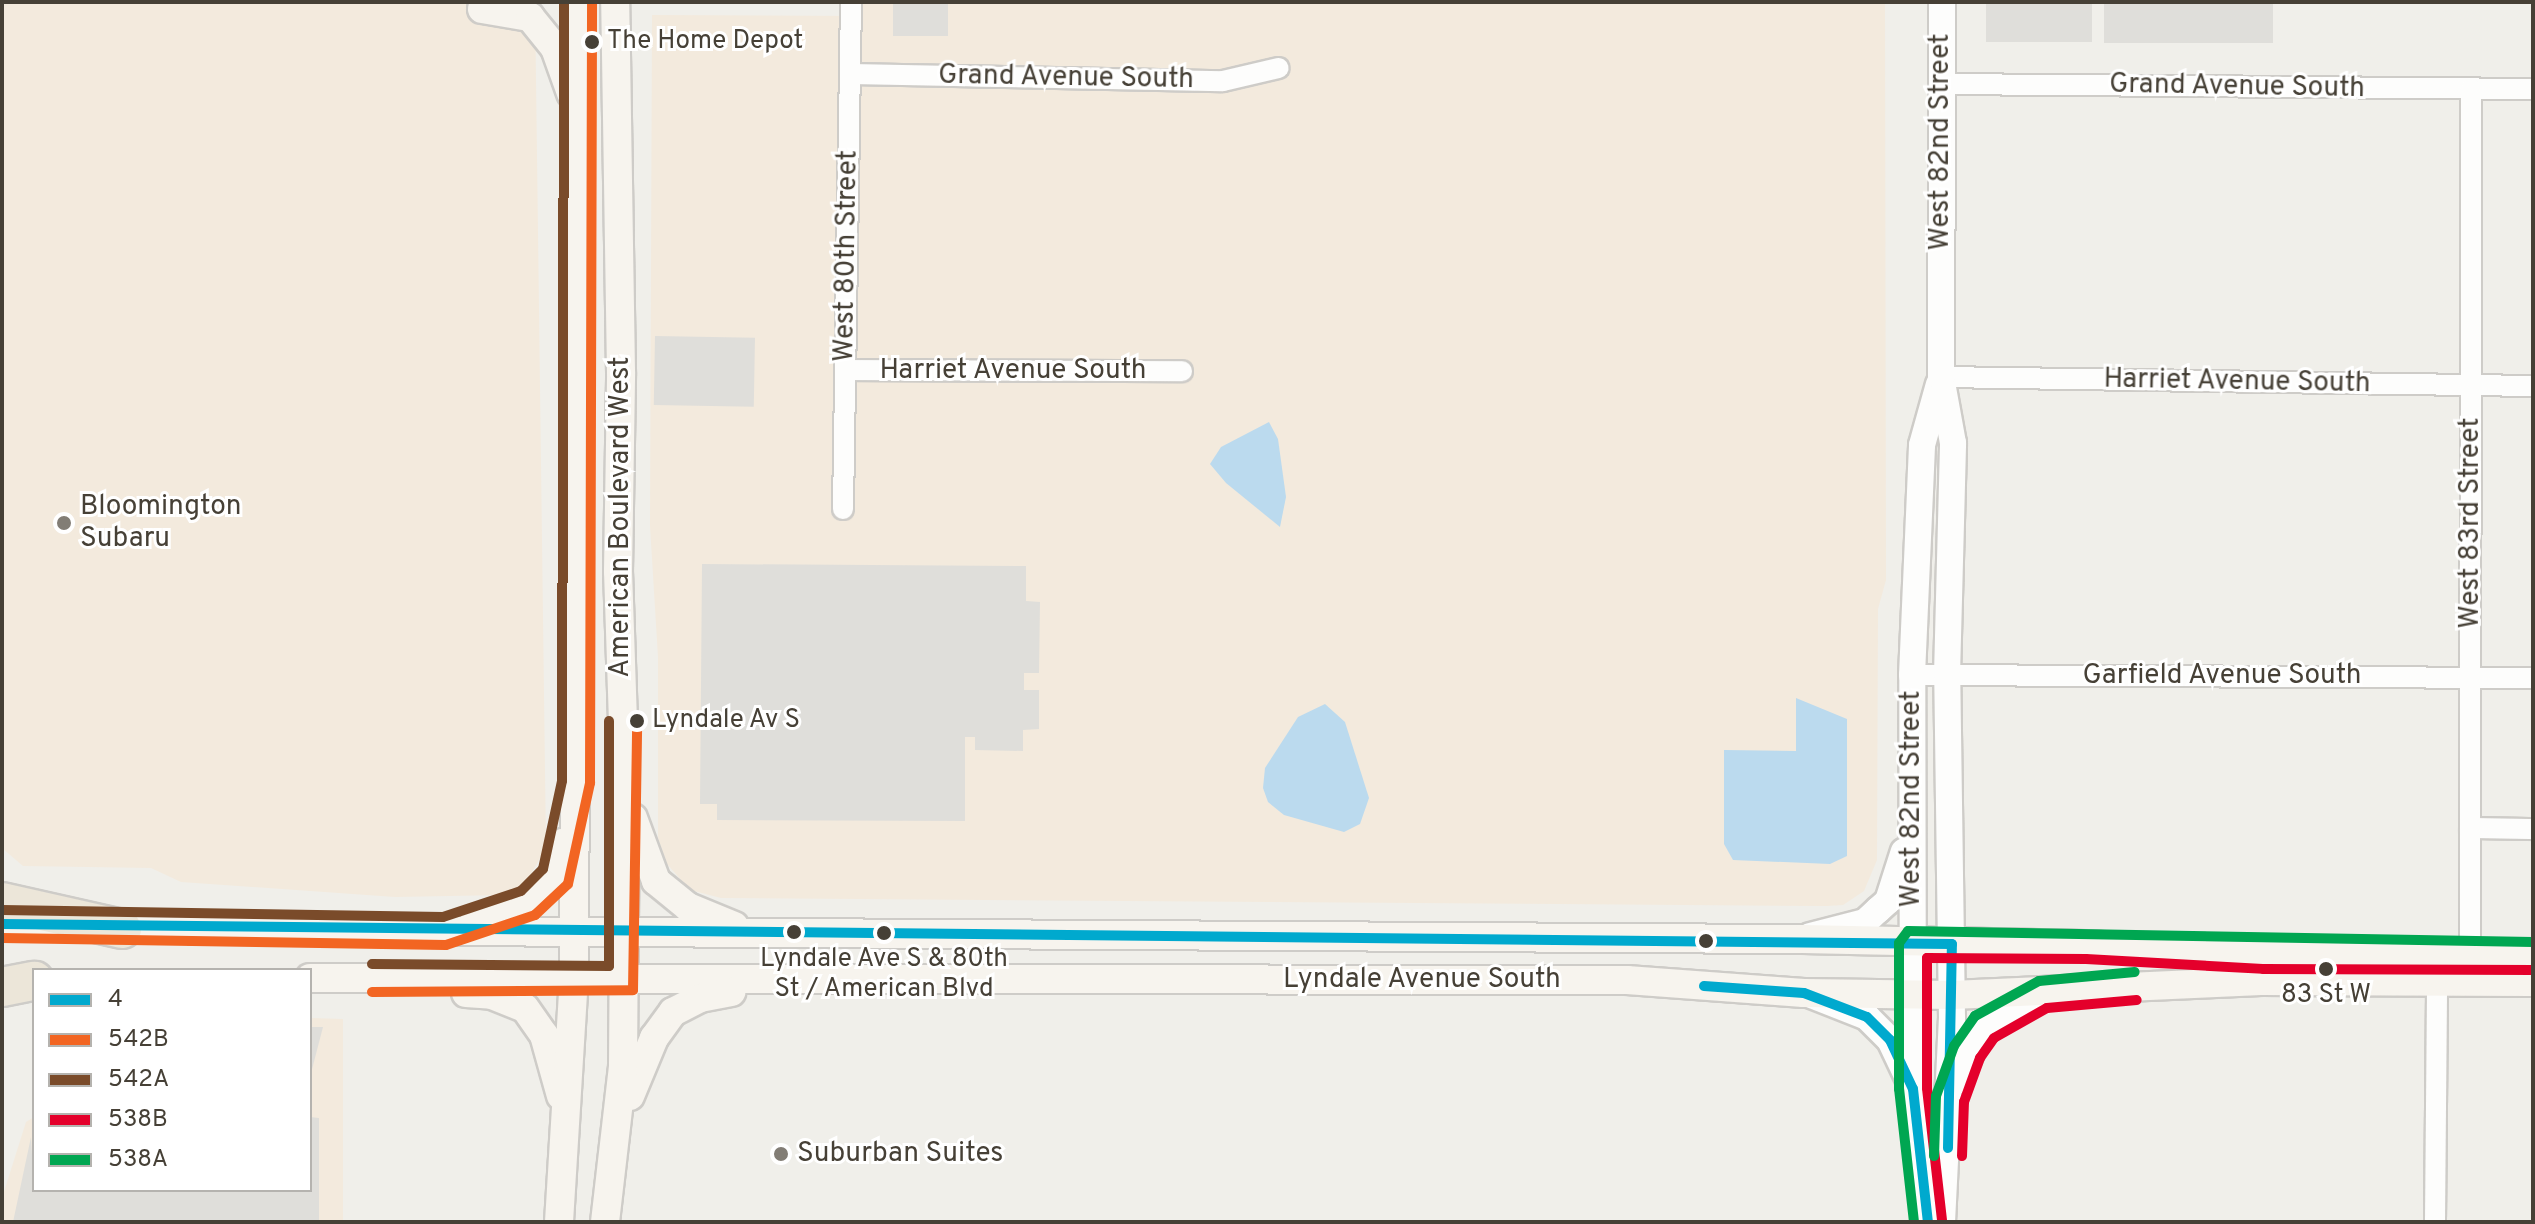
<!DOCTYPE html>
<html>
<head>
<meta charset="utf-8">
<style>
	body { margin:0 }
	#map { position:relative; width:2535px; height:1224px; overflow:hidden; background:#f0efea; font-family:Overpass,sans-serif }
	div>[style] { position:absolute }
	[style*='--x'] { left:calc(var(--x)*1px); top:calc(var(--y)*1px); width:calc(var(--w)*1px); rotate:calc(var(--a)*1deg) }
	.commercial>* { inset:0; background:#f3eadd }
	.parking>* { inset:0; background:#dfdeda; transform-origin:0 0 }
	.water>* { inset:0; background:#bbdaee }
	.roads { filter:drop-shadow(2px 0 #ceccc8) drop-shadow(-2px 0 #ceccc8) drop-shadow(0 2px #ceccc8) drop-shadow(0 -2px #ceccc8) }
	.minor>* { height:20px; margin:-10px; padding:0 10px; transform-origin:10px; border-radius:10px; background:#fdfdfc }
	.tertiary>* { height:26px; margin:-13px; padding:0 13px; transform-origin:13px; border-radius:13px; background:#fdfdfc }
	.secondary>* { height:28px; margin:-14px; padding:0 14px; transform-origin:14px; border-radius:14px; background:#f7f4ee }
	.motorway>* { height:38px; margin:-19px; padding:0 19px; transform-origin:19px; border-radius:19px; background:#ece6d9 }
	.bus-1>* { height:10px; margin:-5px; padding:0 5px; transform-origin:5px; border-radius:5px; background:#00a9ce }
	.bus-2>* { height:10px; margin:-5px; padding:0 5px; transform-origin:5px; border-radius:5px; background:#f26522 }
	.bus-3>* { height:10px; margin:-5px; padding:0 5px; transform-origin:5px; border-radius:5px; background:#7a4b2a }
	.bus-4>* { height:10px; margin:-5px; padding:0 5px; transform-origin:5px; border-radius:5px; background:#e4002b }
	.bus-5>* { height:10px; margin:-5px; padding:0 5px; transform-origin:5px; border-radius:5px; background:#00a651 }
	.dots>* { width:22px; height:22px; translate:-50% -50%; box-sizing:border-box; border:4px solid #fff; border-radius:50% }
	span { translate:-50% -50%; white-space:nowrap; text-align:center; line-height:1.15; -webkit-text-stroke:6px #fff; paint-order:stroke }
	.bus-label { font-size:26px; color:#464036 }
	.left { translate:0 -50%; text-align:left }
	.street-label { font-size:28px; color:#464036 }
	.poi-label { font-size:28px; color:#464036 }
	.frame { position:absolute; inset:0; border:4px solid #464036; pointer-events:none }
	.legend { position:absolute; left:32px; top:968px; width:280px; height:224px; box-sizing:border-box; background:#fff; border:2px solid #b5b3af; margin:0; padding:10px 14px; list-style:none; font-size:24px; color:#464036 }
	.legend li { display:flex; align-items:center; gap:16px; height:40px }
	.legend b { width:40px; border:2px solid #b5b3af }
</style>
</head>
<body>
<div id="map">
	<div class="commercial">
		<div style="clip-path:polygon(2px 2px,535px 2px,546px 848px,525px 884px,503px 895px,395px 897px,181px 882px,151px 868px,23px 866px,2px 848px)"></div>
		<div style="clip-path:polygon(863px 2px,1885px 2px,1886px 580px,1878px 609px,1877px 860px,1864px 891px,1843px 905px,1827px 906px,721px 898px,690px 890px,667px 864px,658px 838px,658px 657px,650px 526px,652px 15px,862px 16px)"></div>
		<div style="clip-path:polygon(310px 1018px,343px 1019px,343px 1222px,2px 1222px,2px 1198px,26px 1122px,34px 1117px,34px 1190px,310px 1190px)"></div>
	</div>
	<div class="parking">
		<div style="left:893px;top:2px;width:55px;height:34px"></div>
		<div style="left:1986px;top:2px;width:106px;height:40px"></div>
		<div style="left:2104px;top:2px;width:169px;height:41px"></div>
		<div style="left:655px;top:336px;width:100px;height:69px;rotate:1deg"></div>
		<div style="clip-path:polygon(702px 564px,1026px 566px,1026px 601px,1040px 602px,1039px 673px,1024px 673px,1024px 690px,1039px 690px,1039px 729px,1023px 730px,1023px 751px,975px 750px,975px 737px,965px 737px,965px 821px,717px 820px,717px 804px,700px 804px)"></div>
		<div style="clip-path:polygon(310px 1027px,323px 1027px,310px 1077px)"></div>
		<div style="clip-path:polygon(310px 1117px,319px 1118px,319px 1222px,13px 1222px,31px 1137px,34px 1190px,310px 1190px)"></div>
	</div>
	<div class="water">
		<div style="clip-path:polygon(1269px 422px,1278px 439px,1286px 497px,1280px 527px,1226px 483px,1210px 464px,1221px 447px)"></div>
		<div style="clip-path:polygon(1796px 698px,1847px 719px,1847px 856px,1830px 864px,1733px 860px,1724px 844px,1724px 750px,1796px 751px)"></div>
		<div style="clip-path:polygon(1325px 704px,1345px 722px,1369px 798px,1360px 824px,1344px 832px,1284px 815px,1268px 802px,1263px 788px,1265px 768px,1298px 717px)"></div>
	</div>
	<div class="roads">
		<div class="minor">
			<div style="--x:851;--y:74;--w:372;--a:1.1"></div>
			<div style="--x:1223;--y:81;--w:57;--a:-13.1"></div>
			<div style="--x:1941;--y:84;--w:592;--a:0.48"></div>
			<div style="--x:845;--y:370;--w:337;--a:0.2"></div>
			<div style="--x:1941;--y:377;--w:592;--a:0.87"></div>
			<div style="--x:843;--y:509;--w:507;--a:-89.1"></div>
			<div style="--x:1912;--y:675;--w:621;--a:0.28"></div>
			<div style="--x:2470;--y:828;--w:63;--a:0.9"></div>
			<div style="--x:2470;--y:957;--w:868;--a:-89.93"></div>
			<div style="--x:2435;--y:1222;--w:240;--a:-89.5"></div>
		</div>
		<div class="tertiary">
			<div style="--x:1810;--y:936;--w:57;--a:-14.3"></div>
			<div style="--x:1865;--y:922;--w:18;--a:-43"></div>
			<div style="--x:1878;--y:910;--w:13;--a:-42"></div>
			<div style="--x:1888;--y:901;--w:52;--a:-72.3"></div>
			<div style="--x:1811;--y:995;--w:60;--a:21.4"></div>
			<div style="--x:1867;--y:1017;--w:33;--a:45"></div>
			<div style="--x:1890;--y:1040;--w:44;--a:64.6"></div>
			<div style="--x:1957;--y:1081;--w:60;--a:-63.4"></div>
			<div style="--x:1984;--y:1027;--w:68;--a:-29.2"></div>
			<div style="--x:1928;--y:1222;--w:134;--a:-96.4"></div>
			<div style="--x:1913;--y:1089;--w:414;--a:-90.1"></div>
			<div style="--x:1912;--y:675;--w:230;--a:-87.5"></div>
			<div style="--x:1922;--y:445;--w:63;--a:-74.4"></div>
			<div style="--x:1942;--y:1222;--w:204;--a:-87.2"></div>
			<div style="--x:1952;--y:1018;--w:343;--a:-90.8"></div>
			<div style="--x:1947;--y:675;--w:232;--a:-88.5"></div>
			<div style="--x:1953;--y:443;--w:67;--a:-100.3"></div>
			<div style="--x:1941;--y:377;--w:375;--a:-89.8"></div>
		</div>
		<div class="secondary">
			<div style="--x:482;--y:9;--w:49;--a:9.5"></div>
			<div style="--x:530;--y:17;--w:40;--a:51"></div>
			<div style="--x:555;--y:48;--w:48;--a:70.4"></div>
			<div style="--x:633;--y:818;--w:67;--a:69.9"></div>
			<div style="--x:656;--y:881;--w:41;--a:39.1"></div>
			<div style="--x:688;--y:907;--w:50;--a:22.4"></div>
			<div style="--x:474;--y:922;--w:57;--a:-19.4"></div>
			<div style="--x:528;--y:903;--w:39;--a:-44"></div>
			<div style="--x:556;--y:876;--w:34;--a:-78"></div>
			<div style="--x:2;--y:924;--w:55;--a:3.1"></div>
			<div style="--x:103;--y:929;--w:1700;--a:0.34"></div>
			<div style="--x:1803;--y:939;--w:283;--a:1.2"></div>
			<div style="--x:2086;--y:945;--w:177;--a:3.2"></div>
			<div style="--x:2263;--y:955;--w:270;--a:0.2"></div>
			<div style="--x:310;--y:978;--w:1317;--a:0.09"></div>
			<div style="--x:1627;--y:980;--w:177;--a:4.2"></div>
			<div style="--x:1804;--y:993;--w:148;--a:0.8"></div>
			<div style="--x:1952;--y:995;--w:309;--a:-2.6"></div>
			<div style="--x:2261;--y:981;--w:272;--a:0.2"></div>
			<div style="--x:466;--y:993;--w:26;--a:4"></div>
			<div style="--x:492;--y:995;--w:35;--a:22"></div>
			<div style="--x:525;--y:1008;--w:33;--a:55"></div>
			<div style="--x:544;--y:1035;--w:63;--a:74.4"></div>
			<div style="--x:630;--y:1096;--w:63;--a:-67.5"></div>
			<div style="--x:654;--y:1038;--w:32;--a:-54"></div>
			<div style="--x:673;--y:1012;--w:30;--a:-27"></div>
			<div style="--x:700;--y:998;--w:32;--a:-11"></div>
			<div style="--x:559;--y:1222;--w:242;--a:-86.5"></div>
			<div style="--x:574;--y:980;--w:978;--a:-89.77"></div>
			<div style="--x:605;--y:1222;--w:157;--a:-83.4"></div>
			<div style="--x:623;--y:1066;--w:284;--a:-89.6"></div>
			<div style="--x:625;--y:782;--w:211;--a:-91.9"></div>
			<div style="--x:618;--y:571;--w:199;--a:-89.1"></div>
			<div style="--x:621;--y:372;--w:370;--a:-90.9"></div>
		</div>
		<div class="motorway">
			<div style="--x:2;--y:902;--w:123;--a:12.7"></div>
			<div style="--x:2;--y:987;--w:33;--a:-11"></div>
		</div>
	</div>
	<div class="bus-1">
		<div style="--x:2;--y:924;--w:1950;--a:0.59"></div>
		<div style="--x:1704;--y:986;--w:100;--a:4"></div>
		<div style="--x:1804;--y:993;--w:67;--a:20.9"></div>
		<div style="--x:1867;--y:1017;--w:33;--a:45"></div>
		<div style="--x:1890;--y:1040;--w:54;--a:64.9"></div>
		<div style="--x:1913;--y:1089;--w:134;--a:83.6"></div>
		<div style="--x:1948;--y:1148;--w:204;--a:-88.9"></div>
	</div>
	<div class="bus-2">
		<div style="--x:2;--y:938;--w:444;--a:0.9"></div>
		<div style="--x:446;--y:945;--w:94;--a:-18.6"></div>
		<div style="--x:535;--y:915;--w:45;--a:-43.2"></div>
		<div style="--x:568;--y:884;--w:103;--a:-77.7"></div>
		<div style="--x:590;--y:783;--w:781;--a:-89.85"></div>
		<div style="--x:372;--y:992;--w:261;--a:-0.4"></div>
		<div style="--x:633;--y:990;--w:269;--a:-89.1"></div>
	</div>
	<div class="bus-3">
		<div style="--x:2;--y:910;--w:441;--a:0.9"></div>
		<div style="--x:443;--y:917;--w:82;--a:-18.4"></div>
		<div style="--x:521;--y:891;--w:31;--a:-45"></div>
		<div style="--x:543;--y:869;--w:90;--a:-77.8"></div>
		<div style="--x:562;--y:781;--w:779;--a:-89.85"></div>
		<div style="--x:372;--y:964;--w:237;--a:0.5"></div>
		<div style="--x:609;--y:966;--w:245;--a:-90"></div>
	</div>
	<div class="bus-4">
		<div style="--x:1962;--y:1156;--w:54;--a:-87.9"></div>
		<div style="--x:1964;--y:1102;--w:47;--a:-70"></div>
		<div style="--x:1980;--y:1058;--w:24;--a:-55"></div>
		<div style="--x:1994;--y:1038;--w:61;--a:-29.5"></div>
		<div style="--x:2047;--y:1008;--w:90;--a:-5.1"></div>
		<div style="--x:1942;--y:1220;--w:133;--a:-96.5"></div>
		<div style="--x:1927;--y:1088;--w:130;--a:-90"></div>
		<div style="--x:1927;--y:958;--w:159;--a:0.4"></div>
		<div style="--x:2086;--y:959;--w:177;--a:3.2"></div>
		<div style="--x:2263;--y:969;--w:270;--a:0.2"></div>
	</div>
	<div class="bus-5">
		<div style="--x:1934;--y:1156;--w:60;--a:-88.1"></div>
		<div style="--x:1936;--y:1096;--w:53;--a:-70.2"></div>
		<div style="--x:1954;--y:1046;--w:37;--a:-55"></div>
		<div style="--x:1975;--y:1016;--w:73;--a:-28.7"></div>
		<div style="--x:2039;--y:981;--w:96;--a:-5.4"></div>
		<div style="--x:1914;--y:1222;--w:134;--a:-96.4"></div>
		<div style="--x:1899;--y:1089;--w:146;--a:-90"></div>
		<div style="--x:1899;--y:943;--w:15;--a:-53"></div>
		<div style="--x:1908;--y:931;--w:625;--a:1.01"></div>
	</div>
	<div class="dots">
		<div style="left:592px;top:42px;background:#464036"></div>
		<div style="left:64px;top:523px;background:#827d75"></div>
		<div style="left:637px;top:721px;background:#464036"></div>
		<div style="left:794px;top:932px;background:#464036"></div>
		<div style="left:884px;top:933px;background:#464036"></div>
		<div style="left:1706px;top:941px;background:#464036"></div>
		<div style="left:2326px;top:969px;background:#464036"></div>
		<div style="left:781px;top:1154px;background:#827d75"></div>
	</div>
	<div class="bus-label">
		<span class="left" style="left:607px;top:42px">The Home Depot</span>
		<span class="left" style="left:652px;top:721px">Lyndale Av S</span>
		<span style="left:884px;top:975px">Lyndale Ave S &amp; 80th<br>St / American Blvd</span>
		<span style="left:2326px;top:996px">83 St W</span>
	</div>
	<div class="street-label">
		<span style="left:1066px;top:78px;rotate:1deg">Grand Avenue South</span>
		<span style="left:2237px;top:87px;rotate:1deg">Grand Avenue South</span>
		<span style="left:1941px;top:142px;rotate:-90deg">West 82nd Street</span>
		<span style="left:847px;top:256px;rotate:-89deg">West 80th Street</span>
		<span style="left:1013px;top:371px">Harriet Avenue South</span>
		<span style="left:2237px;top:382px;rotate:1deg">Harriet Avenue South</span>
		<span style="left:621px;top:517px;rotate:-90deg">American Boulevard West</span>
		<span style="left:2471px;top:523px;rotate:-90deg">West 83rd Street</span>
		<span style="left:2222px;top:676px">Garfield Avenue South</span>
		<span style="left:1912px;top:799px;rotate:-90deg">West 82nd Street</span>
		<span style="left:1422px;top:980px">Lyndale Avenue South</span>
	</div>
	<div class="poi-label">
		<span class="left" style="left:80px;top:523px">Bloomington<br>Subaru</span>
		<span class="left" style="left:797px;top:1154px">Suburban Suites</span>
	</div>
	<div class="frame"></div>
	<ul class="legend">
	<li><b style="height:10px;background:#00a9ce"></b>4</li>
	<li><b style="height:10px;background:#f26522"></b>542B</li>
	<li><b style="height:10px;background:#7a4b2a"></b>542A</li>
	<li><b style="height:10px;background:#e4002b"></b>538B</li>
	<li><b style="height:10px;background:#00a651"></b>538A</li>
	</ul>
</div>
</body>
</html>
